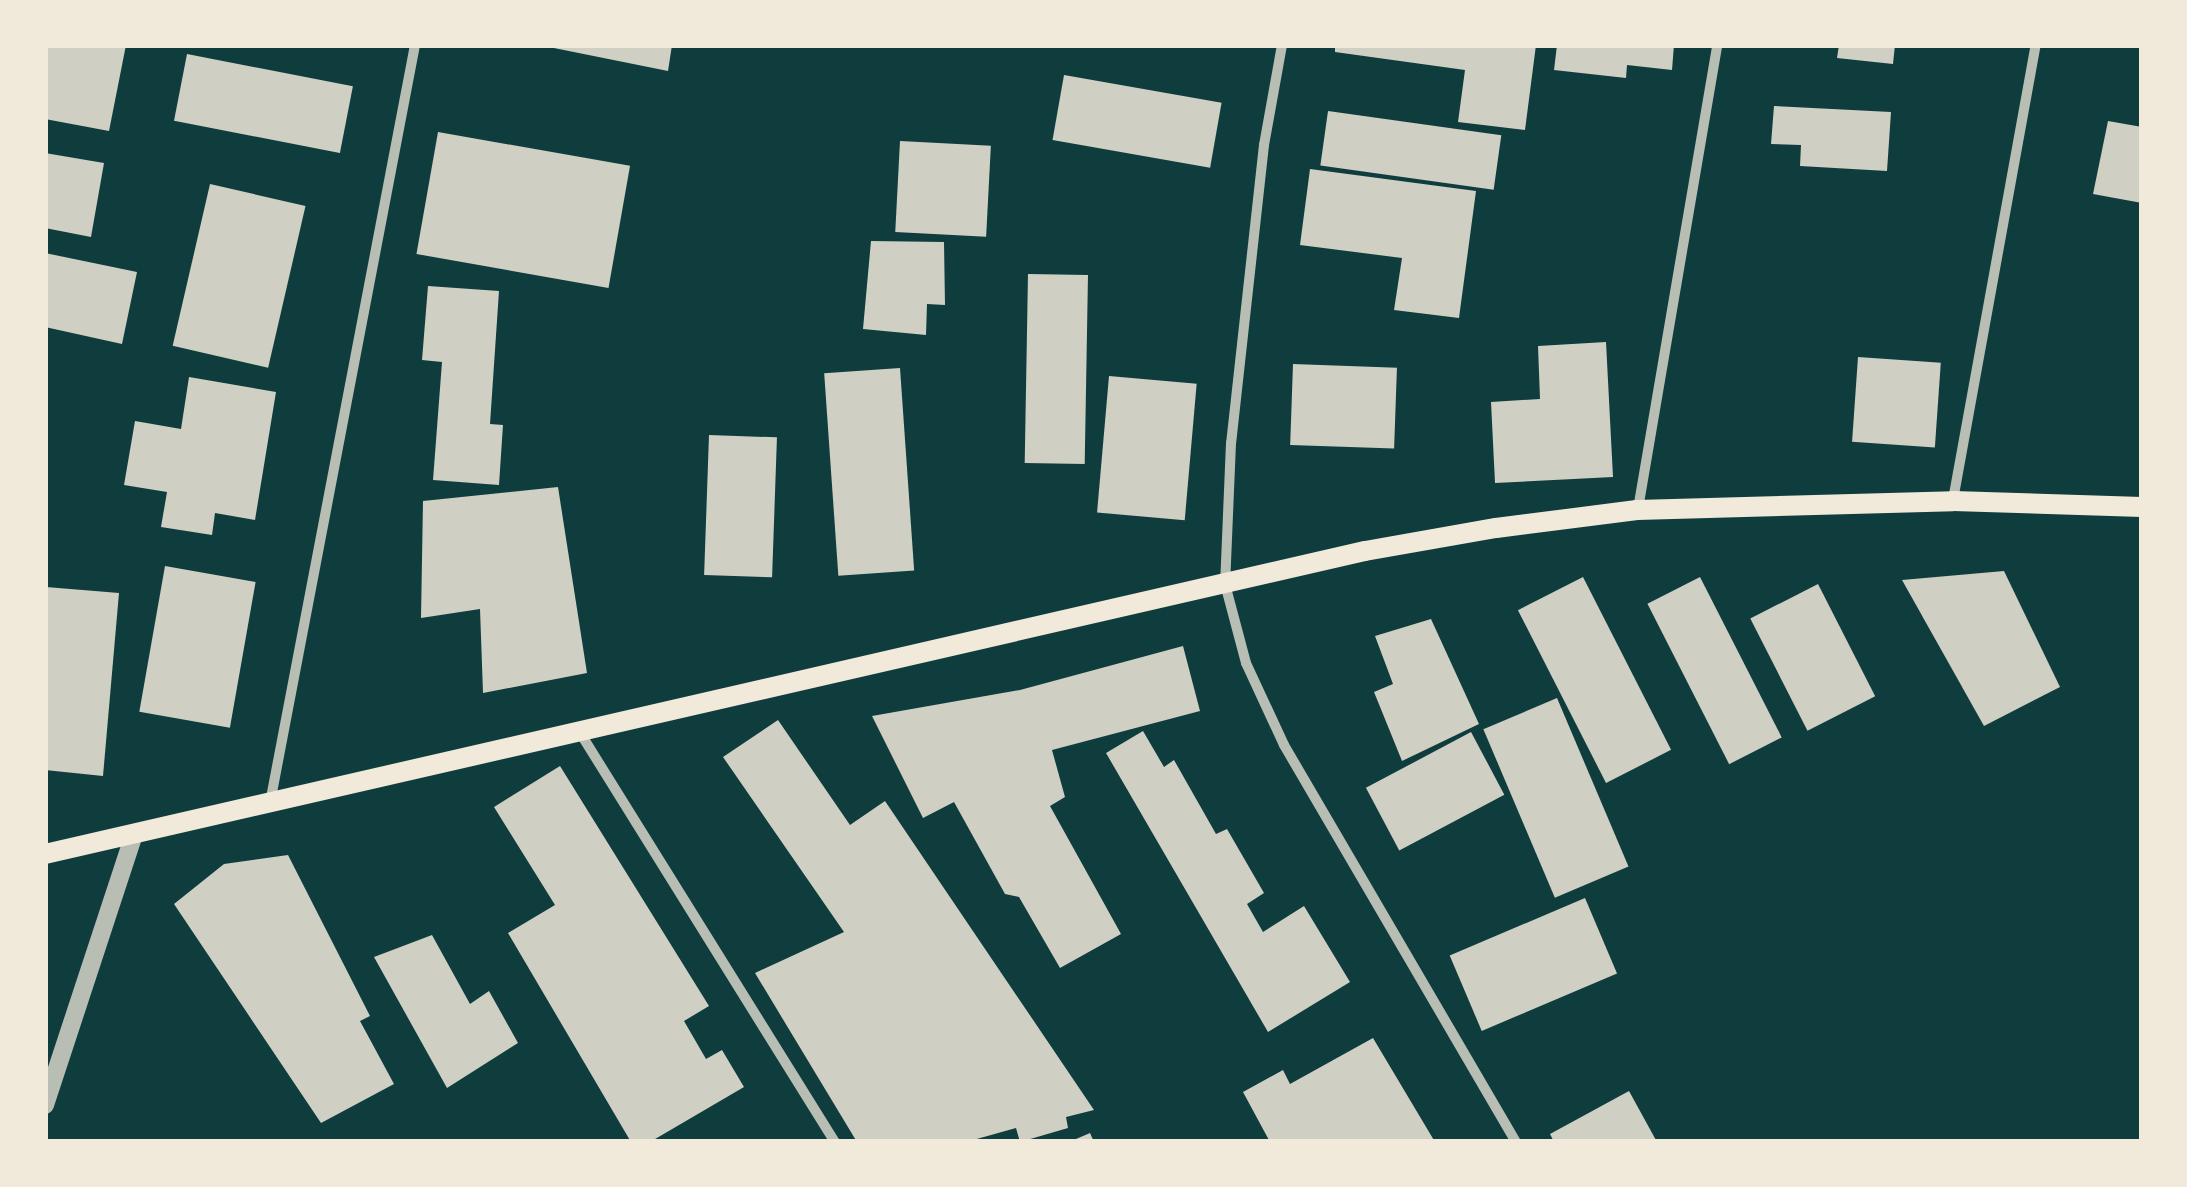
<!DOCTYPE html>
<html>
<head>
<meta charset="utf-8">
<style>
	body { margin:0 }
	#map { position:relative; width:2187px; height:1187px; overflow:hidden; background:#0f3d3e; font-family:Rubik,sans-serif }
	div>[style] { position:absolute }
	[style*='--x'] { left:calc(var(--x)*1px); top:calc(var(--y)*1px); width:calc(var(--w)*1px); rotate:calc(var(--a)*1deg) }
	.building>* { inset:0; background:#cfcfc3; transform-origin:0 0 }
	.minor>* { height:10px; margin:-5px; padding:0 5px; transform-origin:5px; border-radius:5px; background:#b8beb3 }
	.tertiary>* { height:18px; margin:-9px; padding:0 9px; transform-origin:9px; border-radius:9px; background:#b8beb3 }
	.secondary>* { height:20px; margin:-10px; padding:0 10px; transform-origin:10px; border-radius:10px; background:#f1e9da }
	span { translate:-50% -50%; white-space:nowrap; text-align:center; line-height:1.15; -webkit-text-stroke:9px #f1e9da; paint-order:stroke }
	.frame { position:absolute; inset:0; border:48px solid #f1e9da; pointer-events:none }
</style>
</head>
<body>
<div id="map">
	<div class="building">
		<div style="clip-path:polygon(45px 45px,126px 45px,109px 131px,45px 119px)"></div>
		<div style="clip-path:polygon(539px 45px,672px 45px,668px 71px)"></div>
		<div style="clip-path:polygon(1335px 45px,1536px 45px,1525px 130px,1458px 122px,1465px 70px,1335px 52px)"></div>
		<div style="clip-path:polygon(1557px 45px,1674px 45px,1672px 70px,1627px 65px,1626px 78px,1554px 70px)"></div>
		<div style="clip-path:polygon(1839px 45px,1895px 45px,1893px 64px,1837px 58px)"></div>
		<div style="left:187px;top:54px;width:169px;height:68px;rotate:11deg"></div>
		<div style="left:1064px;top:75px;width:160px;height:66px;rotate:10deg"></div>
		<div style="clip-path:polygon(1774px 106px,1891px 112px,1887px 171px,1800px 166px,1801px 145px,1771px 144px)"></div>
		<div style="left:1328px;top:111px;width:175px;height:55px;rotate:8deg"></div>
		<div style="clip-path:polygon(2108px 121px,2142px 127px,2142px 203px,2093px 194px)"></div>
		<div style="left:438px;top:132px;width:195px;height:124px;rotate:10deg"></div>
		<div style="left:900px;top:141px;width:91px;height:91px;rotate:3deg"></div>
		<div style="clip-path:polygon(45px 153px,104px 163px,91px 237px,45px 228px)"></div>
		<div style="clip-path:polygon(1310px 169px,1476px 191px,1459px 318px,1394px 310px,1402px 258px,1300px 245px)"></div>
		<div style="left:210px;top:184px;width:98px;height:166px;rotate:13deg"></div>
		<div style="clip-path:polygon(871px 241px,944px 242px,945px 305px,927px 304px,926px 335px,863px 329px)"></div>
		<div style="clip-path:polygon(45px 253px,137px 272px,122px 344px,45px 327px)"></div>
		<div style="left:1028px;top:274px;width:60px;height:189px;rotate:1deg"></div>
		<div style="clip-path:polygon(428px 286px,499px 291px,490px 424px,503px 425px,499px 485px,433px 480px,442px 362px,422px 360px)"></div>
		<div style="clip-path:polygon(1606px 342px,1613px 477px,1495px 483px,1491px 402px,1540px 399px,1538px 346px)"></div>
		<div style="left:1858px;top:357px;width:83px;height:85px;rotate:4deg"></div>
		<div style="left:1293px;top:364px;width:104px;height:81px;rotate:2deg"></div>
		<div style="left:900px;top:368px;width:203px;height:76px;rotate:86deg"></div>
		<div style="left:1109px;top:376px;width:88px;height:137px;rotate:5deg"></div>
		<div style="clip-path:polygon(189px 377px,276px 392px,255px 520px,215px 513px,212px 535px,161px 527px,167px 492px,124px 485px,135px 421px,181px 429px)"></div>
		<div style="left:709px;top:435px;width:68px;height:140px;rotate:2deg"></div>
		<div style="clip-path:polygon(558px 487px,587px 673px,483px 693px,480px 609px,421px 618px,423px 501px)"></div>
		<div style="left:165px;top:566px;width:92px;height:148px;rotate:10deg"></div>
		<div style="clip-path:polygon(2004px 571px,2060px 687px,1984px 726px,1902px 580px)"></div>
		<div style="left:1583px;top:577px;width:194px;height:73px;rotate:63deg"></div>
		<div style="left:1700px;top:577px;width:180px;height:59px;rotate:63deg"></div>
		<div style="left:1818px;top:584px;width:126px;height:76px;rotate:63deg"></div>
		<div style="clip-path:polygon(46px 587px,119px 593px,103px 776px,45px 770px)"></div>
		<div style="clip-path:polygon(1431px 619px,1479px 724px,1402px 761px,1374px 692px,1393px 684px,1375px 636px)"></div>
		<div style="clip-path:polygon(1183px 646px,1200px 711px,1052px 750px,1065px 797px,1050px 806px,1121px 934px,1060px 968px,1019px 897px,1005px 894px,954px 802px,923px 818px,872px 716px,1020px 690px)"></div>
		<div style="left:1557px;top:698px;width:183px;height:80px;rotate:67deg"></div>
		<div style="clip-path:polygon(778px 720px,850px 825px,885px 801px,1094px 1110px,1066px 1117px,1068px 1128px,1020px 1142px,1016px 1128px,966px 1142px,857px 1142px,755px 973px,844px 932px,723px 757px)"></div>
		<div style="clip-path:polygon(1143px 731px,1164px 767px,1174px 760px,1216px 834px,1227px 829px,1264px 893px,1247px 904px,1263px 932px,1304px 906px,1350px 982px,1268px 1032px,1106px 753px)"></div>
		<div style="left:1471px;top:732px;width:71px;height:119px;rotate:62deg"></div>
		<div style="clip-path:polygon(560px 766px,709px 1006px,684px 1021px,706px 1059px,722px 1050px,744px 1087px,650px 1142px,631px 1142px,508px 933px,555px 905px,494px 807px)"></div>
		<div style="clip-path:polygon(288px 855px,370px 1016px,360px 1021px,394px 1084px,321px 1123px,174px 904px,224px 864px)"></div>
		<div style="left:1585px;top:898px;width:82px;height:147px;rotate:67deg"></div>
		<div style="clip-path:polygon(432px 935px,470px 1004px,489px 991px,518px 1043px,447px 1088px,374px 957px)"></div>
		<div style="clip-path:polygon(1373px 1038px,1435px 1142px,1270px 1142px,1243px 1092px,1283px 1070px,1290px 1084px)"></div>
		<div style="clip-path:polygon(1629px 1091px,1657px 1142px,1554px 1142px,1550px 1134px)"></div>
		<div style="clip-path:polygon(1090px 1133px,1094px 1142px,1069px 1142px)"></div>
	</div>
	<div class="minor">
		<div style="--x:1282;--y:45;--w:102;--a:100.2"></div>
		<div style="--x:1264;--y:145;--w:300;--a:96.3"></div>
		<div style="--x:1231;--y:443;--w:141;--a:92.4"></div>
		<div style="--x:1225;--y:584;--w:82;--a:75.1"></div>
		<div style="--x:1246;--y:663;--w:90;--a:65.1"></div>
		<div style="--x:1284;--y:745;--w:460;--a:59.7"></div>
		<div style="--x:1953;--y:500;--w:463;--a:-79.7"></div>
		<div style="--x:1638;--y:509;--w:471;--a:-80.3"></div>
		<div style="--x:579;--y:731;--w:484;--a:58.1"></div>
		<div style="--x:270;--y:803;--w:772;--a:-79.17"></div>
	</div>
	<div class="tertiary">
		<div style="--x:45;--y:1105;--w:284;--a:-71.8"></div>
	</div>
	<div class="secondary">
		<div style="--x:45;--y:854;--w:1354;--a:-12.93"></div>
		<div style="--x:1365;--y:551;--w:133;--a:-10"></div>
		<div style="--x:1496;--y:528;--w:142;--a:-7.3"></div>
		<div style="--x:1637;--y:510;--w:316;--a:-1.6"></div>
		<div style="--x:1953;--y:501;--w:189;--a:1.8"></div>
	</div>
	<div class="frame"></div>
</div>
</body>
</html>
